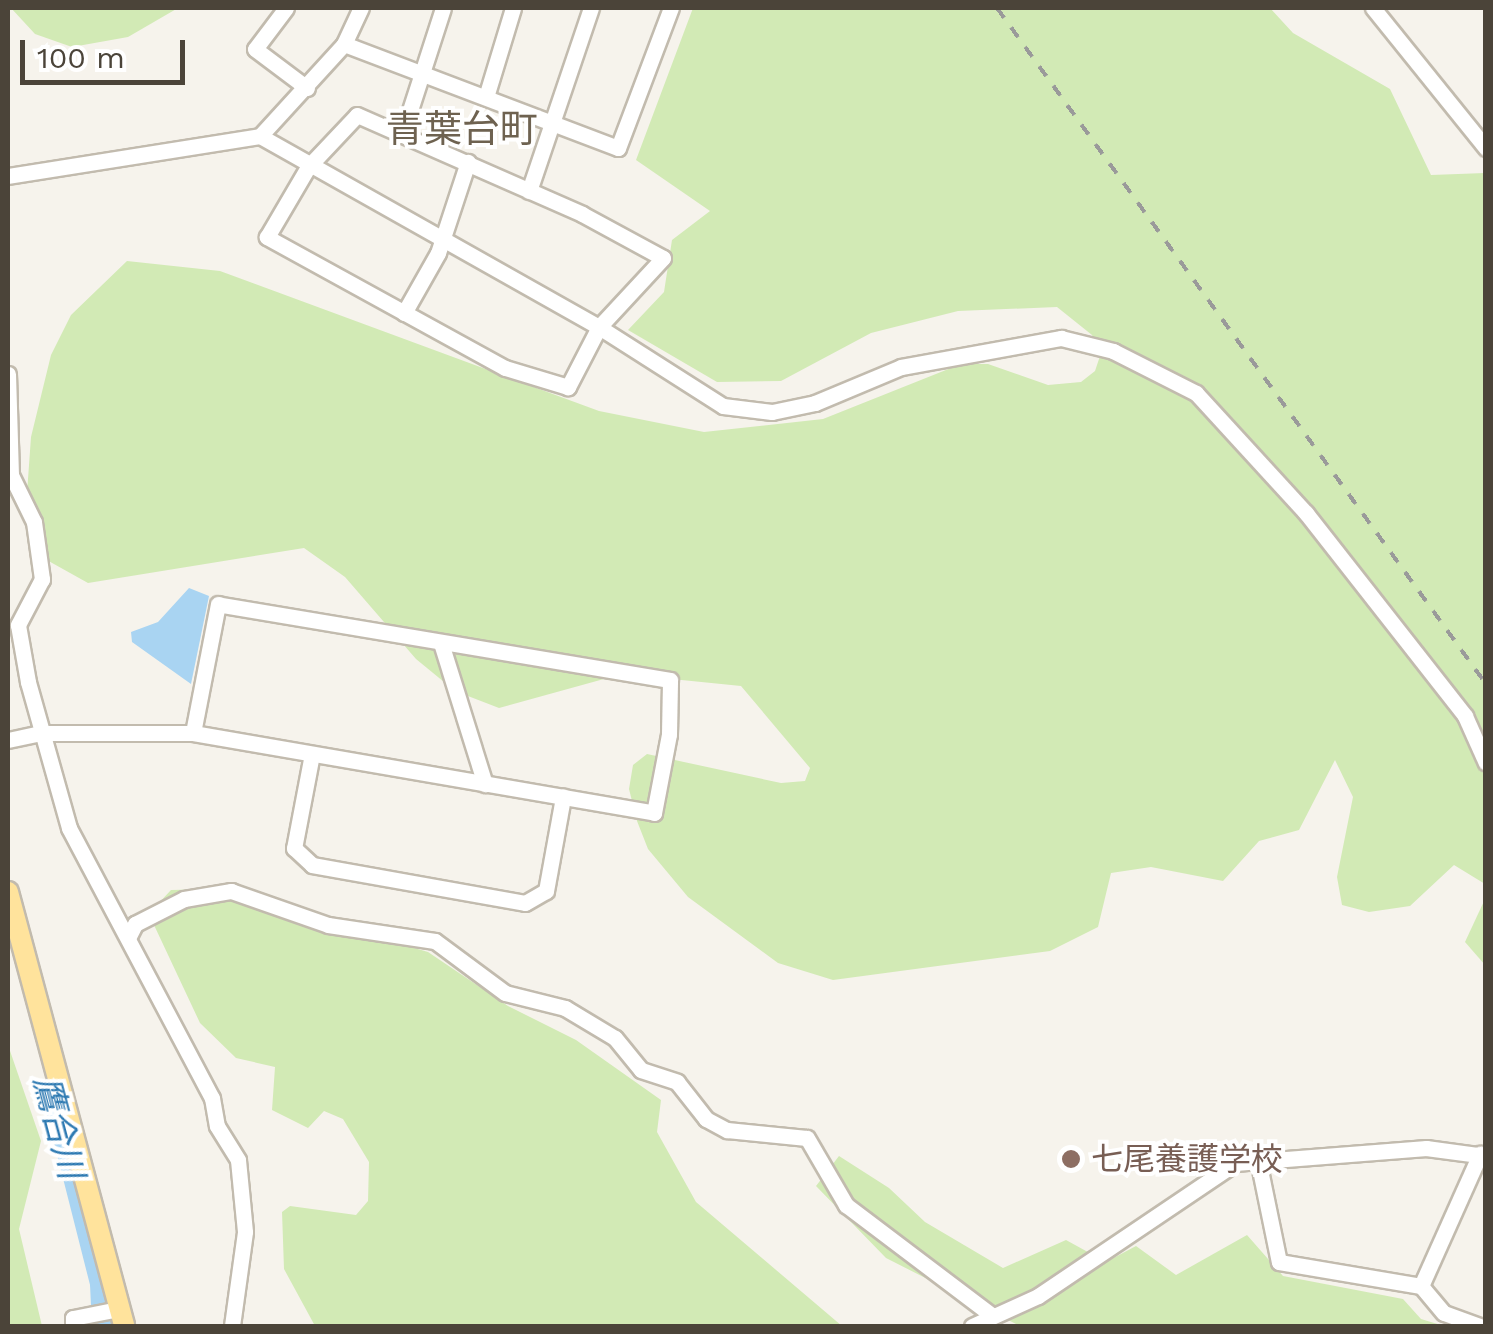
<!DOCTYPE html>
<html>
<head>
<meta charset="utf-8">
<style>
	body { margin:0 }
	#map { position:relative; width:1493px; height:1334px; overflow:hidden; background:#f6f3ec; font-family:"Work Sans","Noto Sans JP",sans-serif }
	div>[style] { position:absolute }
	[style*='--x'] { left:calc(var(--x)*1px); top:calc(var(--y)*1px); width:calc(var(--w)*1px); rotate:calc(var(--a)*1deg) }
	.green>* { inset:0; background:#d2eab5 }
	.water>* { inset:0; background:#a9d4f2 }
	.river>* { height:20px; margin:-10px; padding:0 10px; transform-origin:10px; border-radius:10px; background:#a9d4f2 }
	.roads { filter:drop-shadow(2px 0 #c2bbae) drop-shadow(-2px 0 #c2bbae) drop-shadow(0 2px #c2bbae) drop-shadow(0 -2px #c2bbae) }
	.minor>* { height:15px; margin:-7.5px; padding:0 7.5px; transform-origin:7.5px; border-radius:7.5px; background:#fff }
	.major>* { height:20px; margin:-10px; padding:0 10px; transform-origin:10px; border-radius:10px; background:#ffe39c }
	.rail>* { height:4px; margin-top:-2px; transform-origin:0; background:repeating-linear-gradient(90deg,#9a9a9a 0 12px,transparent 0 24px) }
	.dots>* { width:28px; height:28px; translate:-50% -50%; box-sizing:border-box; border:5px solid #fff; border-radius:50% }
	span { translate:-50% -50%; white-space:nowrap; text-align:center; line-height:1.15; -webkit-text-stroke:8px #fff; paint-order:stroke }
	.education-label { font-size:32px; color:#785e54 }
	.left { translate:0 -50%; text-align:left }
	.water-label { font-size:35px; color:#2e7ab2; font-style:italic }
	.quarter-label { font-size:38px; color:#6e6250 }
	.frame { position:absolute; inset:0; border:10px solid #4b4439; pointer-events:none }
	.scale { position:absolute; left:20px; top:40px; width:165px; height:45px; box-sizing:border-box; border:5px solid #4b4439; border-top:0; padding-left:12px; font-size:30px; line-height:35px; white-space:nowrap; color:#4b4439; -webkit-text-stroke:8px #fff; paint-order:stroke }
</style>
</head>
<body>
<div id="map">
	<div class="green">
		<div style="clip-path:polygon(11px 8px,178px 8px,128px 37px,72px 47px,35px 34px)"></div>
		<div style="clip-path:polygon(693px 8px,1270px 8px,1293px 33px,1390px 89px,1431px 175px,1485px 173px,1485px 884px,1454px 865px,1410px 906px,1369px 912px,1342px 905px,1337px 877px,1353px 797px,1335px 760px,1299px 830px,1259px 841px,1223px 881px,1151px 867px,1111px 873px,1098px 927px,1050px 951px,833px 980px,778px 963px,688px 897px,648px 849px,637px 821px,629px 789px,633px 765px,647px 754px,781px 783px,805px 781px,810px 768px,741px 686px,622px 674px,499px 708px,455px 691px,416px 659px,345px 577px,304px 548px,88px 583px,36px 554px,25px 521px,31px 437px,51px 355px,71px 315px,127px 261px,220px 271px,599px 411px,704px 432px,823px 419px,961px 364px,988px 364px,1048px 385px,1081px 382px,1095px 371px,1100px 356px,1092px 335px,1057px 307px,958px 311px,871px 333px,781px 381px,717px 382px,628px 330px,664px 292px,672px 240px,710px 211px,636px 160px)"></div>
		<div style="clip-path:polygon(214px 889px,428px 952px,508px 1006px,576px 1040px,661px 1100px,657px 1132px,696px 1202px,842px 1326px,315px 1326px,284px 1269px,282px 1212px,290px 1206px,356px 1215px,368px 1201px,369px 1162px,343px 1119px,324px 1111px,308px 1128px,272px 1110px,275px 1067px,236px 1058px,200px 1023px,154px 925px,157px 905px,171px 890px)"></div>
		<div style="clip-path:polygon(1485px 899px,1485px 965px,1465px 942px)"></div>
		<div style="clip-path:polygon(8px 1045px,41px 1141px,19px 1229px,42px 1326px,8px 1326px)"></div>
		<div style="clip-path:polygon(839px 1156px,889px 1188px,925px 1222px,1003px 1268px,1066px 1240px,1106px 1262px,1136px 1246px,1176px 1275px,1247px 1235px,1283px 1276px,1403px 1299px,1421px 1319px,1444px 1326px,1020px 1326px,886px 1258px,816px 1186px)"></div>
	</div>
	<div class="water">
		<div style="clip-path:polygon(189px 588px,209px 596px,191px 684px,132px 642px,131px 632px,158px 622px)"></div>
	</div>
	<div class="river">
		<div style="--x:51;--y:1090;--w:200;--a:75.8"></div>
		<div style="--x:100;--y:1284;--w:42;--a:87.3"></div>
	</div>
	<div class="roads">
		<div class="minor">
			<div style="--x:286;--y:8;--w:51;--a:127.1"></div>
			<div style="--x:255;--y:49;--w:65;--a:36.9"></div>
			<div style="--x:1373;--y:8;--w:180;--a:51.1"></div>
			<div style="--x:344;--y:44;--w:293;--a:20.8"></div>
			<div style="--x:618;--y:148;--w:150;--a:-69.3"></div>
			<div style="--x:486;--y:97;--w:93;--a:-73.1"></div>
			<div style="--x:357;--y:115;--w:246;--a:23.7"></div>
			<div style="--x:582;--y:214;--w:92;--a:28.5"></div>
			<div style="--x:663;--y:258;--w:94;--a:132.8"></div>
			<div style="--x:599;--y:327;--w:68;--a:117.3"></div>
			<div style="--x:568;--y:387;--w:66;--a:-163.2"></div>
			<div style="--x:505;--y:368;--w:272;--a:-151.2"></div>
			<div style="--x:267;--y:237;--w:81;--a:-59.6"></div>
			<div style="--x:308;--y:167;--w:71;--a:-46.7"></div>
			<div style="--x:402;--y:135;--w:133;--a:-72.1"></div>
			<div style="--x:260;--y:136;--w:389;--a:29.4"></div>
			<div style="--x:599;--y:327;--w:147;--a:32.5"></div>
			<div style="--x:723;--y:406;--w:49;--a:7"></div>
			<div style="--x:772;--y:412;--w:44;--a:-11.8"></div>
			<div style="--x:815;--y:403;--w:93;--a:-22.7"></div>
			<div style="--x:901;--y:367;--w:163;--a:-10.3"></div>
			<div style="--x:1061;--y:338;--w:54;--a:14"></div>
			<div style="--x:1113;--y:351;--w:93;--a:26.8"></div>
			<div style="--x:1196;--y:393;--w:163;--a:47.5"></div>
			<div style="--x:1306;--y:513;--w:258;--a:51.9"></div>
			<div style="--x:1465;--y:716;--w:51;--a:65.9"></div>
			<div style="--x:8;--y:176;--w:255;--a:-9"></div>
			<div style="--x:260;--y:136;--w:125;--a:-47.6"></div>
			<div style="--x:344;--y:44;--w:40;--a:-65"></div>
			<div style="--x:529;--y:191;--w:193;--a:-71.3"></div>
			<div style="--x:404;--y:313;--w:69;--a:-60.5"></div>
			<div style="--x:438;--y:253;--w:96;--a:-71.8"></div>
			<div style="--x:8;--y:374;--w:101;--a:88.3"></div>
			<div style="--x:11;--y:475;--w:52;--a:63.9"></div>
			<div style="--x:34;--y:522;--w:58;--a:82"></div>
			<div style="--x:42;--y:579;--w:52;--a:117.6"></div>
			<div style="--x:18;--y:625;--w:58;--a:80"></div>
			<div style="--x:28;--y:682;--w:152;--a:74.3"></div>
			<div style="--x:69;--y:828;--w:306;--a:62.1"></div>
			<div style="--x:212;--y:1098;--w:28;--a:80"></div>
			<div style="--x:217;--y:1126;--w:40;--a:58"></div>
			<div style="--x:238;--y:1160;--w:72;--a:84.4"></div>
			<div style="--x:245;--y:1232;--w:95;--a:97.9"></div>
			<div style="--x:441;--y:643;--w:148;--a:72.7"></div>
			<div style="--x:8;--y:740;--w:34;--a:-12"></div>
			<div style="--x:41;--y:733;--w:152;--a:0"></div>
			<div style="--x:193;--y:733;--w:468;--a:9.8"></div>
			<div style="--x:654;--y:813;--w:80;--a:-79.2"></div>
			<div style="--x:669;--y:734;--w:54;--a:-88.9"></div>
			<div style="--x:670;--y:680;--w:458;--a:-170.5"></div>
			<div style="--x:218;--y:604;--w:131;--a:101"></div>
			<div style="--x:312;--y:754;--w:96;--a:100.8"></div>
			<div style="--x:294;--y:848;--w:25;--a:43"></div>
			<div style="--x:312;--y:865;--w:216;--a:10.1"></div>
			<div style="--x:525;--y:903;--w:24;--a:-30"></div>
			<div style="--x:546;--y:891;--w:96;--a:-79.7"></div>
			<div style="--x:128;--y:938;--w:16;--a:-63"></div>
			<div style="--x:135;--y:924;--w:55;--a:-27"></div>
			<div style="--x:184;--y:899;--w:48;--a:-9.7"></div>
			<div style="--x:231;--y:891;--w:103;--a:19.3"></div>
			<div style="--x:328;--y:925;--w:108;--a:8.5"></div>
			<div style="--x:435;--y:941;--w:87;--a:36.6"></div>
			<div style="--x:505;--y:993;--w:62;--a:14"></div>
			<div style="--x:565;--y:1008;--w:58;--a:31"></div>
			<div style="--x:615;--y:1038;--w:41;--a:50.9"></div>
			<div style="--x:641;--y:1070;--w:38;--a:18"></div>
			<div style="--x:677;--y:1082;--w:47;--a:51.9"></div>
			<div style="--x:706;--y:1119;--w:24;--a:28"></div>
			<div style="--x:727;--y:1130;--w:80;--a:5.7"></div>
			<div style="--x:807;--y:1138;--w:78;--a:59.8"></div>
			<div style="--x:846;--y:1205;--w:184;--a:37.1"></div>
			<div style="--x:1258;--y:1160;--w:104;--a:78.4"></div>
			<div style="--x:1279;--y:1262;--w:144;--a:9.6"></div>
			<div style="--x:1421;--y:1286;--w:35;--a:50"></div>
			<div style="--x:1444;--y:1313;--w:38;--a:20"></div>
			<div style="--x:1421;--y:1286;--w:145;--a:-65.9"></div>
			<div style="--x:73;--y:1326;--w:8;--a:-90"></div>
			<div style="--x:73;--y:1318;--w:47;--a:-11.1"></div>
			<div style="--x:972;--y:1326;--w:72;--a:-24.4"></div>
			<div style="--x:1038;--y:1296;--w:238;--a:-34"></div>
			<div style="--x:1235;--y:1163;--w:192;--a:-4.5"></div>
			<div style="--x:1426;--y:1148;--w:61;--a:7.6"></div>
		</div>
		<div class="major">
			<div style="--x:8;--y:892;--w:449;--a:75"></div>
		</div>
	</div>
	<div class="rail">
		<div style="--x:997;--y:8;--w:834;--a:54.12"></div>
	</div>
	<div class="dots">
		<div style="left:1071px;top:1159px;background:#8d6e63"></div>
	</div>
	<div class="education-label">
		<span class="left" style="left:1091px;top:1159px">七尾養護学校</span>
	</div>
	<div class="water-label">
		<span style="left:59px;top:1127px;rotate:75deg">鷹合川</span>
	</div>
	<div class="quarter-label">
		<span style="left:462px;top:130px">青葉台町</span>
	</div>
	<div class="frame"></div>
	<div class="scale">100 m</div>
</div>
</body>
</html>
